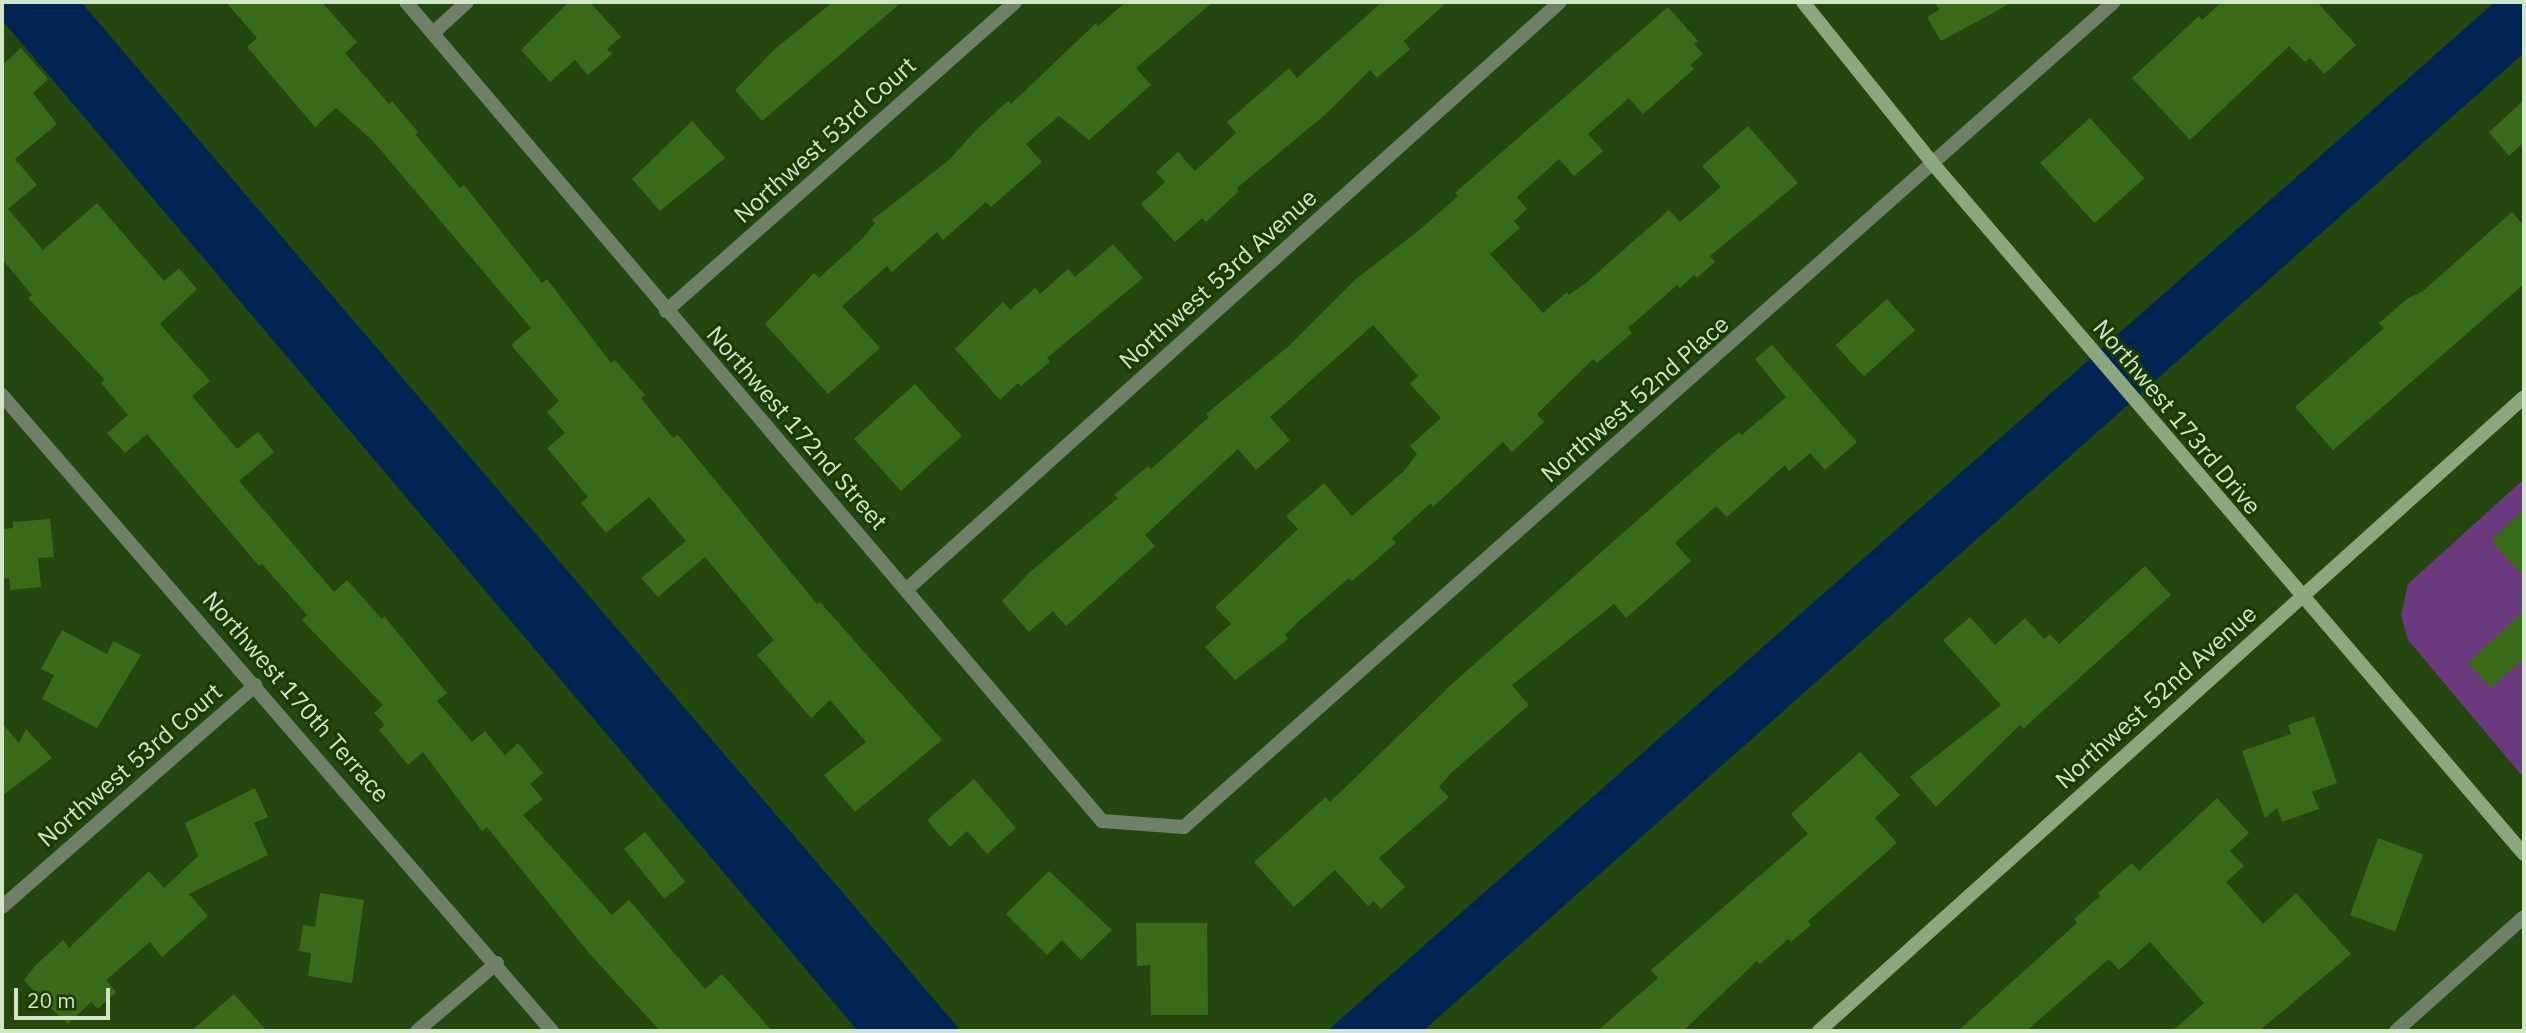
<!DOCTYPE html>
<html>
<head>
<meta charset="utf-8">
<style>
	body { margin:0 }
	#map { position:relative; width:2526px; height:1033px; overflow:hidden; background:#24460f; font-family:"IBM Plex Sans",sans-serif }
	div>[style] { position:absolute }
	[style*='--x'] { left:calc(var(--x)*1px); top:calc(var(--y)*1px); width:calc(var(--w)*1px); rotate:calc(var(--a)*1deg) }
	.green>* { inset:0; background:#6b3a7e }
	.water>* { inset:0; background:#002552 }
	.building>* { inset:0; background:#396a18; transform-origin:0 0 }
	.street>* { height:14px; margin:-7px; padding:0 7px; transform-origin:7px; border-radius:7px; background:#708068 }
	.secondary>* { height:14px; margin:-7px; padding:0 7px; transform-origin:7px; border-radius:7px; background:#8ca680 }
	span { translate:-50% -50%; white-space:nowrap; text-align:center; line-height:1.15; -webkit-text-stroke:6px #1a3b02; paint-order:stroke }
	.street-label { font-size:24px; color:#d1e5c7 }
	.frame { position:absolute; inset:0; border:4px solid #d1e5c7; pointer-events:none }
	.scale { position:absolute; left:14px; top:988px; width:96px; height:32px; box-sizing:border-box; border:4px solid #d1e5c7; border-top:0; padding-left:9px; font-size:21px; line-height:24px; white-space:nowrap; color:#d1e5c7; -webkit-text-stroke:5px #1a3b02; paint-order:stroke }
</style>
</head>
<body>
<div id="map">
	<div class="green">
		<div style="clip-path:polygon(2524px 479px,2524px 778px,2408px 640px,2401px 615px,2408px 584px)"></div>
	</div>
	<div class="water">
		<div style="clip-path:polygon(2px 2px,81px 2px,961px 1031px,858px 1031px,2px 20px)"></div>
		<div style="clip-path:polygon(2495px 2px,2524px 2px,2524px 53px,1423px 1031px,1327px 1031px)"></div>
	</div>
	<div class="building">
		<div style="clip-path:polygon(226px 2px,322px 2px,357px 42px,345px 53px,389px 104px,392px 101px,418px 132px,416px 135px,460px 188px,464px 185px,542px 283px,547px 279px,611px 363px,615px 360px,645px 395px,641px 398px,673px 438px,678px 435px,817px 604px,820px 602px,942px 740px,855px 812px,824px 775px,866px 742px,830px 700px,811px 718px,757px 655px,774px 640px,705px 557px,658px 597px,641px 578px,686px 541px,649px 497px,606px 533px,581px 503px,588px 497px,547px 448px,565px 433px,547px 412px,559px 401px,511px 345px,531px 328px,373px 141px,336px 108px,315px 127px,247px 47px,257px 38px)"></div>
		<div style="clip-path:polygon(569px 2px,590px 2px,621px 37px,607px 49px,612px 54px,588px 75px,575px 60px,550px 82px,521px 50px)"></div>
		<div style="clip-path:polygon(833px 2px,902px 2px,762px 121px,735px 90px,776px 48px)"></div>
		<div style="clip-path:polygon(1126px 2px,1213px 2px,1136px 68px,1151px 85px,1089px 140px,1059px 116px,1026px 144px,1042px 162px,991px 207px,986px 202px,943px 240px,937px 232px,892px 272px,887px 266px,842px 306px,880px 348px,828px 394px,765px 324px,814px 273px,819px 278px,863px 238px,875px 223px,872px 220px,949px 160px,976px 130px,1008px 101px,1011px 104px,1096px 23px,1098px 26px)"></div>
		<div style="clip-path:polygon(1382px 2px,1447px 2px,1404px 41px,1410px 49px,1377px 78px,1370px 70px,1327px 113px,1237px 188px,1239px 191px,1206px 222px,1202px 218px,1175px 242px,1141px 204px,1165px 182px,1156px 172px,1178px 152px,1195px 171px,1236px 133px,1227px 122px,1289px 68px,1297px 78px)"></div>
		<div style="clip-path:polygon(1935px 2px,2013px 2px,1941px 41px,1927px 17px,1939px 10px)"></div>
		<div style="clip-path:polygon(2222px 2px,2317px 2px,2356px 45px,2324px 74px,2310px 58px,2305px 62px,2289px 46px,2190px 140px,2132px 78px,2199px 16px,2202px 20px)"></div>
		<div style="clip-path:polygon(1668px 7px,1698px 41px,1694px 44px,1703px 54px,1690px 65px,1694px 69px,1643px 114px,1629px 98px,1588px 134px,1603px 151px,1574px 176px,1559px 159px,1517px 197px,1527px 209px,1514px 221px,1520px 228px,1490px 254px,1543px 313px,1567px 292px,1569px 295px,1587px 282px,1669px 210px,1680px 222px,1721px 187px,1702px 166px,1748px 126px,1798px 183px,1710px 256px,1715px 262px,1697px 278px,1694px 275px,1680px 288px,1677px 285px,1628px 328px,1632px 333px,1597px 363px,1593px 359px,1537px 414px,1544px 422px,1512px 452px,1503px 442px,1433px 507px,1431px 503px,1392px 538px,1396px 543px,1352px 581px,1349px 578px,1298px 622px,1285px 635px,1288px 639px,1235px 680px,1205px 647px,1231px 624px,1215px 607px,1298px 529px,1286px 516px,1324px 483px,1352px 516px,1404px 471px,1417px 454px,1410px 446px,1441px 418px,1410px 384px,1418px 376px,1373px 325px,1270px 417px,1290px 440px,1256px 470px,1238px 449px,1145px 535px,1155px 546px,1066px 626px,1053px 611px,1029px 632px,1002px 601px,1029px 573px,1118px 498px,1114px 495px,1148px 466px,1151px 469px,1209px 417px,1206px 414px,1290px 345px,1356px 279px,1418px 231px,1458px 196px,1455px 193px)"></div>
		<div style="clip-path:polygon(21px 48px,48px 79px,33px 93px,57px 124px,15px 159px,37px 185px,8px 209px,43px 250px,97px 203px,164px 281px,179px 268px,197px 289px,160px 324px,210px 381px,192px 396px,237px 449px,258px 432px,274px 452px,239px 481px,334px 592px,347px 580px,382px 619px,384px 616px,447px 693px,437px 701px,472px 742px,485px 731px,505px 755px,518px 743px,543px 773px,530px 784px,543px 799px,523px 815px,612px 915px,629px 900px,705px 989px,722px 974px,772px 1031px,660px 1031px,589px 953px,487px 827px,482px 831px,423px 752px,408px 765px,379px 730px,385px 725px,374px 713px,383px 705px,302px 620px,307px 615px,262px 564px,259px 566px,147px 434px,125px 453px,107px 433px,128px 415px,101px 383px,105px 380px,28px 298px,32px 295px,2px 259px,2px 65px)"></div>
		<div style="clip-path:polygon(2524px 100px,2524px 142px,2509px 156px,2489px 132px)"></div>
		<div style="left:2090px;top:118px;width:81px;height:67px;rotate:48deg"></div>
		<div style="clip-path:polygon(692px 121px,725px 158px,660px 211px,632px 179px)"></div>
		<div style="clip-path:polygon(2512px 212px,2524px 226px,2524px 284px,2333px 450px,2295px 407px,2384px 328px,2379px 323px,2407px 299px,2423px 291px)"></div>
		<div style="clip-path:polygon(1113px 244px,1143px 278px,1047px 358px,1050px 362px,1021px 386px,1018px 383px,1000px 400px,955px 349px,1003px 302px,1010px 310px,1035px 288px,1040px 294px,1068px 269px,1075px 277px)"></div>
		<div style="left:1887px;top:299px;width:42px;height:69px;rotate:48deg"></div>
		<div style="clip-path:polygon(1772px 345px,1857px 442px,1825px 470px,1810px 453px,1789px 471px,1785px 465px,1727px 517px,1716px 506px,1675px 543px,1691px 561px,1626px 618px,1614px 604px,1512px 685px,1529px 705px,1450px 774px,1439px 787px,1449px 797px,1379px 858px,1405px 887px,1381px 909px,1374px 901px,1368px 906px,1335px 870px,1294px 907px,1254px 862px,1326px 797px,1330px 802px,1452px 684px,1718px 449px,1739px 432px,1742px 435px,1786px 397px,1755px 359px)"></div>
		<div style="left:915px;top:384px;width:70px;height:82px;rotate:48deg"></div>
		<div style="clip-path:polygon(2524px 509px,2524px 577px,2491px 540px)"></div>
		<div style="clip-path:polygon(50px 519px,54px 557px,38px 558px,41px 587px,10px 590px,9px 578px,2px 579px,2px 529px,13px 528px,13px 522px)"></div>
		<div style="clip-path:polygon(2145px 566px,2171px 595px,2023px 729px,2020px 725px,1936px 807px,1910px 777px,2001px 705px,1943px 640px,1970px 617px,1995px 645px,2025px 618px,2044px 639px,2050px 634px,2059px 644px)"></div>
		<div style="clip-path:polygon(2524px 611px,2524px 658px,2491px 688px,2468px 663px)"></div>
		<div style="clip-path:polygon(62px 630px,107px 654px,113px 641px,141px 655px,97px 728px,42px 699px,54px 675px,41px 669px)"></div>
		<div style="clip-path:polygon(2314px 716px,2337px 783px,2312px 792px,2319px 809px,2282px 822px,2277px 808px,2265px 818px,2242px 751px,2291px 734px,2288px 725px)"></div>
		<div style="clip-path:polygon(2px 723px,19px 743px,26px 729px,52px 758px,2px 796px)"></div>
		<div style="clip-path:polygon(1860px 752px,1900px 795px,1875px 818px,1897px 843px,1808px 921px,1811px 925px,1791px 942px,1788px 939px,1760px 964px,1757px 961px,1683px 1031px,1597px 1031px,1658px 978px,1651px 970px,1808px 834px,1791px 814px)"></div>
		<div style="clip-path:polygon(974px 779px,1016px 828px,987px 854px,967px 831px,950px 847px,927px 820px)"></div>
		<div style="clip-path:polygon(255px 788px,268px 817px,254px 823px,268px 855px,189px 894px,208px 916px,162px 957px,150px 942px,106px 980px,116px 992px,98px 1009px,91px 1002px,68px 1024px,44px 1002px,24px 980px,35px 966px,63px 940px,69px 948px,149px 871px,164px 888px,198px 856px,185px 823px)"></div>
		<div style="clip-path:polygon(2217px 798px,2249px 833px,2230px 851px,2244px 866px,2226px 882px,2263px 924px,2296px 893px,2351px 954px,2259px 1031px,2172px 1031px,2204px 1003px,2150px 942px,2119px 970px,2109px 959px,2026px 1031px,1958px 1031px,2077px 923px,2074px 919px,2100px 896px,2098px 893px,2132px 863px,2139px 871px)"></div>
		<div style="left:645px;top:832px;width:64px;height:27px;rotate:51deg"></div>
		<div style="left:2378px;top:838px;width:48px;height:82px;rotate:20deg"></div>
		<div style="clip-path:polygon(1049px 871px,1112px 930px,1081px 960px,1062px 940px,1047px 955px,1006px 914px)"></div>
		<div style="clip-path:polygon(320px 893px,364px 900px,352px 983px,308px 976px,311px 953px,299px 951px,303px 925px,315px 927px)"></div>
		<div style="clip-path:polygon(1136px 923px,1207px 923px,1208px 1015px,1151px 1015px,1150px 965px,1137px 966px)"></div>
		<div style="clip-path:polygon(234px 994px,267px 1031px,191px 1031px)"></div>
	</div>
	<div class="street">
		<div style="--x:406;--y:2;--w:1075;--a:49.64"></div>
		<div style="--x:1102;--y:821;--w:82;--a:4.2"></div>
		<div style="--x:1184;--y:827;--w:1243;--a:-41.58"></div>
		<div style="--x:433;--y:33;--w:46;--a:-42.4"></div>
		<div style="--x:666;--y:311;--w:466;--a:-41.5"></div>
		<div style="--x:2;--y:395;--w:841;--a:49.15"></div>
		<div style="--x:906;--y:590;--w:879;--a:-41.96"></div>
		<div style="--x:2;--y:907;--w:337;--a:-41.2"></div>
		<div style="--x:417;--y:1031;--w:105;--a:-40.4"></div>
		<div style="--x:2396;--y:1031;--w:171;--a:-41.7"></div>
	</div>
	<div class="secondary">
		<div style="--x:1803;--y:2;--w:209;--a:51.2"></div>
		<div style="--x:1934;--y:165;--w:907;--a:49.43"></div>
		<div style="--x:1819;--y:1031;--w:948;--a:-41.96"></div>
	</div>
	<div class="street-label">
		<span style="left:825px;top:140px;rotate:-42deg">Northwest 53rd Court</span>
		<span style="left:1218px;top:279px;rotate:-42deg">Northwest 53rd Avenue</span>
		<span style="left:1635px;top:399px;rotate:-41deg">Northwest 52nd Place</span>
		<span style="left:2177px;top:417px;rotate:50deg">Northwest 173rd Drive</span>
		<span style="left:797px;top:428px;rotate:49deg">Northwest 172nd Street</span>
		<span style="left:296px;top:697px;rotate:49deg">Northwest 170th Terrace</span>
		<span style="left:2156px;top:697px;rotate:-42deg">Northwest 52nd Avenue</span>
		<span style="left:130px;top:765px;rotate:-41deg">Northwest 53rd Court</span>
	</div>
	<div class="frame"></div>
	<div class="scale">20 m</div>
</div>
</body>
</html>
